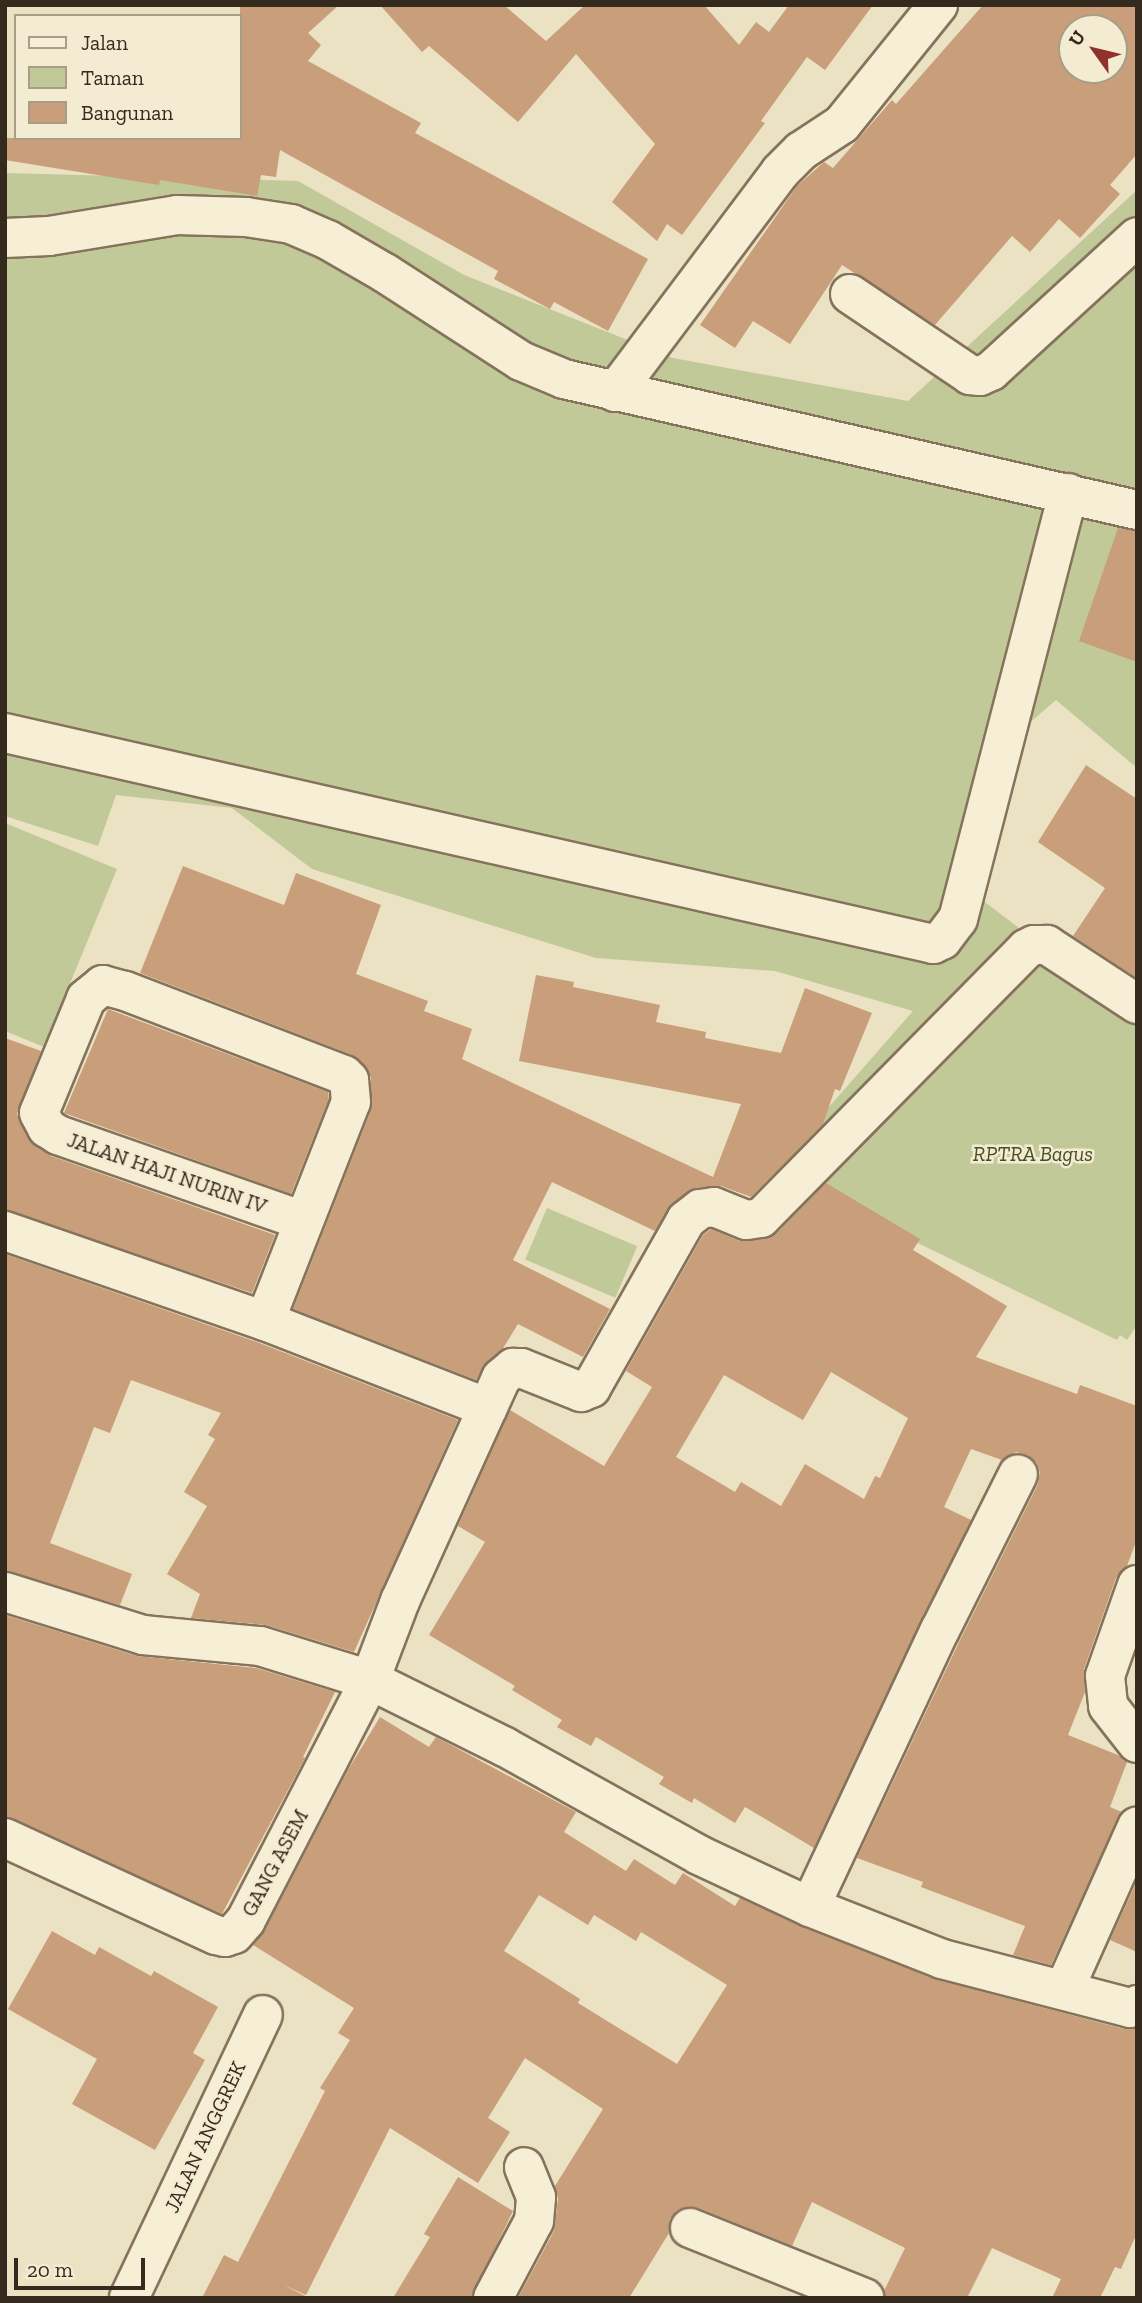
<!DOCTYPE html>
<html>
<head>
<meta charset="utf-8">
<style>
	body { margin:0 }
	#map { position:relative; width:1142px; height:2303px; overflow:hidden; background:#ebe1c3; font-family:"Zilla Slab",serif }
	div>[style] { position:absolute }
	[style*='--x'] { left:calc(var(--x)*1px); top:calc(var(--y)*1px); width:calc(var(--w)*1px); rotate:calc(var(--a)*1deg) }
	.green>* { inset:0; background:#c1c998; transform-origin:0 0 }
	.building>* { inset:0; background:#c89e7b }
	.roads { filter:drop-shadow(2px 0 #85735b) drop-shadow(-2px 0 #85735b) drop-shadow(0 2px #85735b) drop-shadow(0 -2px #85735b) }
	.street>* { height:38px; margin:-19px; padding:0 19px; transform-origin:19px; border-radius:19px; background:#f7eed6 }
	span { translate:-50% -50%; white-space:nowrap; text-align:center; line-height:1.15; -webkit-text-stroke:5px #f3ebd2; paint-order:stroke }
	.park-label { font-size:21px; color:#445126; font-style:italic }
	.street-label { font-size:21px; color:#352a1e }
	.frame { position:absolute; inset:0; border:7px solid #352a1e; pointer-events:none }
	.legend { position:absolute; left:14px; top:14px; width:228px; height:126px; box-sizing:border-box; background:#f3ebd2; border:2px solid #a79e8a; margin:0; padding:9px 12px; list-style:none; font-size:21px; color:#352a1e }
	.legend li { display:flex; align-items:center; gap:14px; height:35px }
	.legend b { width:35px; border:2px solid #a79e8a }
	.north { position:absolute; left:1058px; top:14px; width:70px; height:70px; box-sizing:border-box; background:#f3ebd2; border:2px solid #a79e8a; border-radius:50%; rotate:304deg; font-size:19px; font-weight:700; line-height:28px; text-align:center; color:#352a1e }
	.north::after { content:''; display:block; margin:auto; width:24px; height:32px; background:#90312e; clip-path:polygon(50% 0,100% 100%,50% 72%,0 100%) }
	.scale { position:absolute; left:14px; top:2258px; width:131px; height:32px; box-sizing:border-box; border:4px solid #352a1e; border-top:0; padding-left:9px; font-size:21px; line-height:24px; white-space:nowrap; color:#352a1e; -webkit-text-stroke:5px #f3ebd2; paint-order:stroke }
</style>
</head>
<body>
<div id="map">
	<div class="green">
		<div style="clip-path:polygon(5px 173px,298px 181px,464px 275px,673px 358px,908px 401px,1137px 190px,1137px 768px,1056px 700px,1012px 738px,977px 896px,1137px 1018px,1137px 1325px,1127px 1340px,1120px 1335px,1117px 1340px,772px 1172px,913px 1011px,775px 971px,596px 958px,312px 869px,232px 808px,116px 795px,98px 846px,5px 816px)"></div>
		<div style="clip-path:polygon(5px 823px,117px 869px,44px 1047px,5px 1031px)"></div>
		<div style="left:547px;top:1208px;width:98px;height:56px;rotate:23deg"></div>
	</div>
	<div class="building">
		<div style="clip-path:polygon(240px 5px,339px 5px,308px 33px,321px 45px,308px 61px,421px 123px,415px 133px,648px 259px,608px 331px,554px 302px,550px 309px,494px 279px,498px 271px,280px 150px,276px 177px,261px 175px,257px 196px,160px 180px,159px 185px,5px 160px,5px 138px,240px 138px)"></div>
		<div style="clip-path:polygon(380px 5px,504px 5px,546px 41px,585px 5px,704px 5px,739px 45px,756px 22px,769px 32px,789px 5px,873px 5px,825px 70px,807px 57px,761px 121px,765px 123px,682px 235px,667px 224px,657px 241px,612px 202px,655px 144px,576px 54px,518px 122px,429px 46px,422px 52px)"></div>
		<div style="clip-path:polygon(evenodd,983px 5px,1137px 5px,1137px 154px,1110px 185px,1120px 194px,1080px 238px,1059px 219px,1030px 252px,1012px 236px,935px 325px,842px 265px,790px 344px,753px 321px,735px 348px,700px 325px,797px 186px,824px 162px,833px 168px,892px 100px,896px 104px,983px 5px,1072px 28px,1114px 28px,1114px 70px,1072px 70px,1072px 28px)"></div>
		<div style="clip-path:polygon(1118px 528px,1137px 531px,1137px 662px,1079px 641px)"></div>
		<div style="clip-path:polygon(1086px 765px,1137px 799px,1137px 978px,1073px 936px,1105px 888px,1038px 842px)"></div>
		<div style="clip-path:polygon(183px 866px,284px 905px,296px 873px,381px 905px,356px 974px,428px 1001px,424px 1011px,472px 1029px,462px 1059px,713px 1177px,741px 1104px,519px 1061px,536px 975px,574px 982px,573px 987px,660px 1005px,656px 1022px,706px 1032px,705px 1038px,781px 1053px,805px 988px,872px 1013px,840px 1091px,835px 1089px,823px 1124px,751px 1197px,721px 1186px,696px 1188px,672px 1203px,655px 1231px,552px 1182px,513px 1260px,610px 1309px,583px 1357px,518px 1324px,502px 1350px,487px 1362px,476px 1380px,293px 1309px,371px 1110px,371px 1078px,364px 1065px,352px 1055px,140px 973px)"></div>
		<div style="clip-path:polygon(108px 1009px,328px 1092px,329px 1099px,291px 1194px,64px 1113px)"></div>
		<div style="clip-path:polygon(5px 1038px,41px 1051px,17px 1114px,28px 1138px,35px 1146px,51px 1156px,275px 1235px,252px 1293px,5px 1210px)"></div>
		<div style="clip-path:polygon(evenodd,826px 1183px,920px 1239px,913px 1250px,1007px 1306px,976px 1357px,1077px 1394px,1080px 1385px,1137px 1406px,1137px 1539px,1127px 1566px,1116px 1578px,1084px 1669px,1085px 1692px,1068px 1735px,1118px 1755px,1127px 1762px,1110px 1807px,1122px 1812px,1051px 1965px,1013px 1955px,1025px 1926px,921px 1887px,923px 1882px,857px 1858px,960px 1640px,1038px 1484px,1040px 1472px,1037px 1463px,1028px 1455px,1016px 1452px,1002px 1460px,971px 1449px,944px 1507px,971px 1520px,814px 1848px,745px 1807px,735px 1823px,694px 1798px,692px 1803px,659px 1784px,664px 1777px,596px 1737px,591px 1746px,557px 1727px,562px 1720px,512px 1690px,515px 1686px,429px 1635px,485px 1542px,458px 1526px,510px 1410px,604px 1466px,652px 1387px,626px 1371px,703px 1235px,711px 1229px,740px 1241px,765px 1239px,777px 1233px,826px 1183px,831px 1372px,908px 1418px,880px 1478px,875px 1476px,864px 1499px,805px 1464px,781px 1506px,741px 1482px,735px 1492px,676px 1457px,724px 1375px,803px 1420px,831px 1372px)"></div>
		<div style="clip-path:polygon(5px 1254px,257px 1342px,458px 1420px,354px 1652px,266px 1625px,191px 1618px,200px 1594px,167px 1574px,207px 1506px,184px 1492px,215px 1439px,208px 1435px,221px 1413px,131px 1380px,110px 1433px,94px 1427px,50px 1543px,132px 1574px,120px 1605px,5px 1571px)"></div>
		<div style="clip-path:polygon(5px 1615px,137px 1656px,256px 1668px,335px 1692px,303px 1757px,305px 1758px,222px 1914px,5px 1817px)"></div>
		<div style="clip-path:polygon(evenodd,380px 1717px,429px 1747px,436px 1737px,576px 1812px,564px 1832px,626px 1871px,634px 1859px,675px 1885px,683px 1873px,735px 1906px,740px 1898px,802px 1927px,934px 1979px,1124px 2029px,1137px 2028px,1137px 2233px,1121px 2269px,1115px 2267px,1100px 2298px,1052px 2298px,1061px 2279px,992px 2248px,967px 2298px,885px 2298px,884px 2291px,905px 2248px,812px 2202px,792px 2246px,698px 2208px,686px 2207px,677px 2210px,670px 2219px,669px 2233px,629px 2298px,518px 2298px,554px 2231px,558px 2199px,555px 2186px,603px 2109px,525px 2058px,488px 2118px,510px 2132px,478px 2183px,390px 2128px,306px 2295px,284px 2285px,309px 2298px,202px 2298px,224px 2255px,238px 2262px,325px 2091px,320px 2088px,350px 2040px,338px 2033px,354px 2008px,253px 1945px,265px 1930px,348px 1770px,380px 1717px,539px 1895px,588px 1925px,594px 1915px,636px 1941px,641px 1932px,727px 1985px,677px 2064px,578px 2003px,580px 1999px,504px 1951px,539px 1895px)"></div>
		<div style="clip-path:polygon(1137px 1881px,1137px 1952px,1110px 1940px)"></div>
		<div style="clip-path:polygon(52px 1931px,95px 1955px,99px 1947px,151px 1976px,154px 1971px,218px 2007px,193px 2053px,205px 2060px,155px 2150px,72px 2104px,97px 2059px,8px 2009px)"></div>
		<div style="clip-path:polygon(458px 2177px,513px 2211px,471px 2298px,393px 2298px,430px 2237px,424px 2234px)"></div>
	</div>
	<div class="roads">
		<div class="street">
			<div style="--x:5;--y:238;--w:44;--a:-2.6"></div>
			<div style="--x:49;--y:236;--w:130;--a:-9.3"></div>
			<div style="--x:177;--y:215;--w:69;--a:1.7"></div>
			<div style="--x:246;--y:217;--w:46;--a:8.8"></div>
			<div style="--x:291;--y:224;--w:40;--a:23.4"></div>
			<div style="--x:328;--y:240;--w:66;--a:30.1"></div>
			<div style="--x:385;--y:273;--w:162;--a:32.9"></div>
			<div style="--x:521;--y:361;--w:47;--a:22.7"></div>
			<div style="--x:564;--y:379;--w:588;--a:12.88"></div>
			<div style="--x:850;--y:294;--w:145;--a:34"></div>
			<div style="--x:970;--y:375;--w:10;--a:6"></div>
			<div style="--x:980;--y:376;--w:12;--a:-24"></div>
			<div style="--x:991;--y:371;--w:198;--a:-42.5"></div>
			<div style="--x:615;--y:392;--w:275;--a:-53.1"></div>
			<div style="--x:780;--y:172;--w:30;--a:-45"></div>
			<div style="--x:801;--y:151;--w:49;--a:-33.4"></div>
			<div style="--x:842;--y:124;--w:153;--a:-51.1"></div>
			<div style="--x:5;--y:733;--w:952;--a:12.81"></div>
			<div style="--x:933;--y:944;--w:10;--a:-24"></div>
			<div style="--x:942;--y:940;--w:26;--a:-53"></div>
			<div style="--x:958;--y:919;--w:440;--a:-75.5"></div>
			<div style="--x:5;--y:1231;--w:275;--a:19.1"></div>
			<div style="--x:265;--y:1321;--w:235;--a:-68.6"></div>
			<div style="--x:351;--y:1102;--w:22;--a:-95"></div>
			<div style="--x:349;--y:1080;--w:7;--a:-135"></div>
			<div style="--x:344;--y:1075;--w:235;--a:-159"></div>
			<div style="--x:125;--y:991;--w:23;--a:-165"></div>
			<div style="--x:103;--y:985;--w:22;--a:141"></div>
			<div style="--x:86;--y:999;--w:123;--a:112.4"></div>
			<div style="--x:39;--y:1113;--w:17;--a:62"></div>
			<div style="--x:47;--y:1128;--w:13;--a:32"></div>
			<div style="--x:58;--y:1135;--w:260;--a:19.3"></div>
			<div style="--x:265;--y:1321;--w:239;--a:21.3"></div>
			<div style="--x:1137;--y:1585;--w:96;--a:109.4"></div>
			<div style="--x:1105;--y:1676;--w:30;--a:84"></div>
			<div style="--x:1108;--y:1706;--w:47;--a:51.9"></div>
			<div style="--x:5;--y:1592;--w:145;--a:17.3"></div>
			<div style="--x:143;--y:1635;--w:118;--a:5.4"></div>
			<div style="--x:260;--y:1646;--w:115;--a:17.2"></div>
			<div style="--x:370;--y:1680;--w:151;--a:26.4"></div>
			<div style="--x:505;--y:1747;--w:222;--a:29.1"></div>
			<div style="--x:699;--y:1855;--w:123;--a:25.1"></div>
			<div style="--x:810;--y:1907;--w:142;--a:21.5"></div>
			<div style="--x:942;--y:1959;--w:194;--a:14.6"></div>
			<div style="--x:1130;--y:2008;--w:8;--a:-23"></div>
			<div style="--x:5;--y:1838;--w:232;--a:24.7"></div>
			<div style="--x:216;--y:1935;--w:9;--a:13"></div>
			<div style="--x:225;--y:1937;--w:9;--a:-18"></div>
			<div style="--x:234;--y:1934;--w:18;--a:-49"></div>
			<div style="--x:246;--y:1920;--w:270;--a:-62.7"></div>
			<div style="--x:370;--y:1680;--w:85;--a:-69.2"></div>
			<div style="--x:400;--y:1601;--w:245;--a:-65.6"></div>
			<div style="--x:501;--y:1378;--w:16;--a:-40"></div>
			<div style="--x:513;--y:1368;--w:8;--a:0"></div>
			<div style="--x:521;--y:1368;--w:65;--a:21.8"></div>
			<div style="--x:581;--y:1392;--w:11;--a:-22"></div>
			<div style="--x:591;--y:1388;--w:193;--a:-60.5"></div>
			<div style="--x:686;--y:1220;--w:18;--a:-38"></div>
			<div style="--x:700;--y:1209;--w:14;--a:-8"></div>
			<div style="--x:714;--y:1207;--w:35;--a:22"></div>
			<div style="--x:747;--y:1220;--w:14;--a:-8"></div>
			<div style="--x:761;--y:1218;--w:378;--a:-45.4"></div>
			<div style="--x:1026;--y:949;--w:9;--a:-27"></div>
			<div style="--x:1034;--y:945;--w:13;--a:0"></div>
			<div style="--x:1047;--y:945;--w:108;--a:33.2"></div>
			<div style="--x:810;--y:1907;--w:306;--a:-64.9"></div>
			<div style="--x:940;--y:1630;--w:174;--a:-63.4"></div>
			<div style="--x:1064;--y:1990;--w:179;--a:-65.9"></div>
			<div style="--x:690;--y:2228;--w:188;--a:21.9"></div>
			<div style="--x:129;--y:2298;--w:313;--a:-64.7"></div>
			<div style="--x:493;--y:2298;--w:87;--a:-62"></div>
			<div style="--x:534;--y:2221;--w:24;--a:-85"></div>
			<div style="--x:536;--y:2197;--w:32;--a:-112"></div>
		</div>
	</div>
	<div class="park-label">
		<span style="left:1033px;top:1154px">RPTRA Bagus</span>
	</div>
	<div class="street-label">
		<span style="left:167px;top:1173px;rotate:19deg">JALAN HAJI NURIN IV</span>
		<span style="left:275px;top:1863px;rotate:-62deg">GANG ASEM</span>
		<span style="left:205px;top:2137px;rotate:-65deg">JALAN ANGGREK</span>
	</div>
	<div class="frame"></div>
	<ul class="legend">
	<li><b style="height:9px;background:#f7eed6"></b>Jalan</li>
	<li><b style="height:19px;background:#c1c998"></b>Taman</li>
	<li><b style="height:19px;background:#c89e7b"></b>Bangunan</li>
	</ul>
	<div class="north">U</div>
	<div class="scale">20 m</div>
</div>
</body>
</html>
